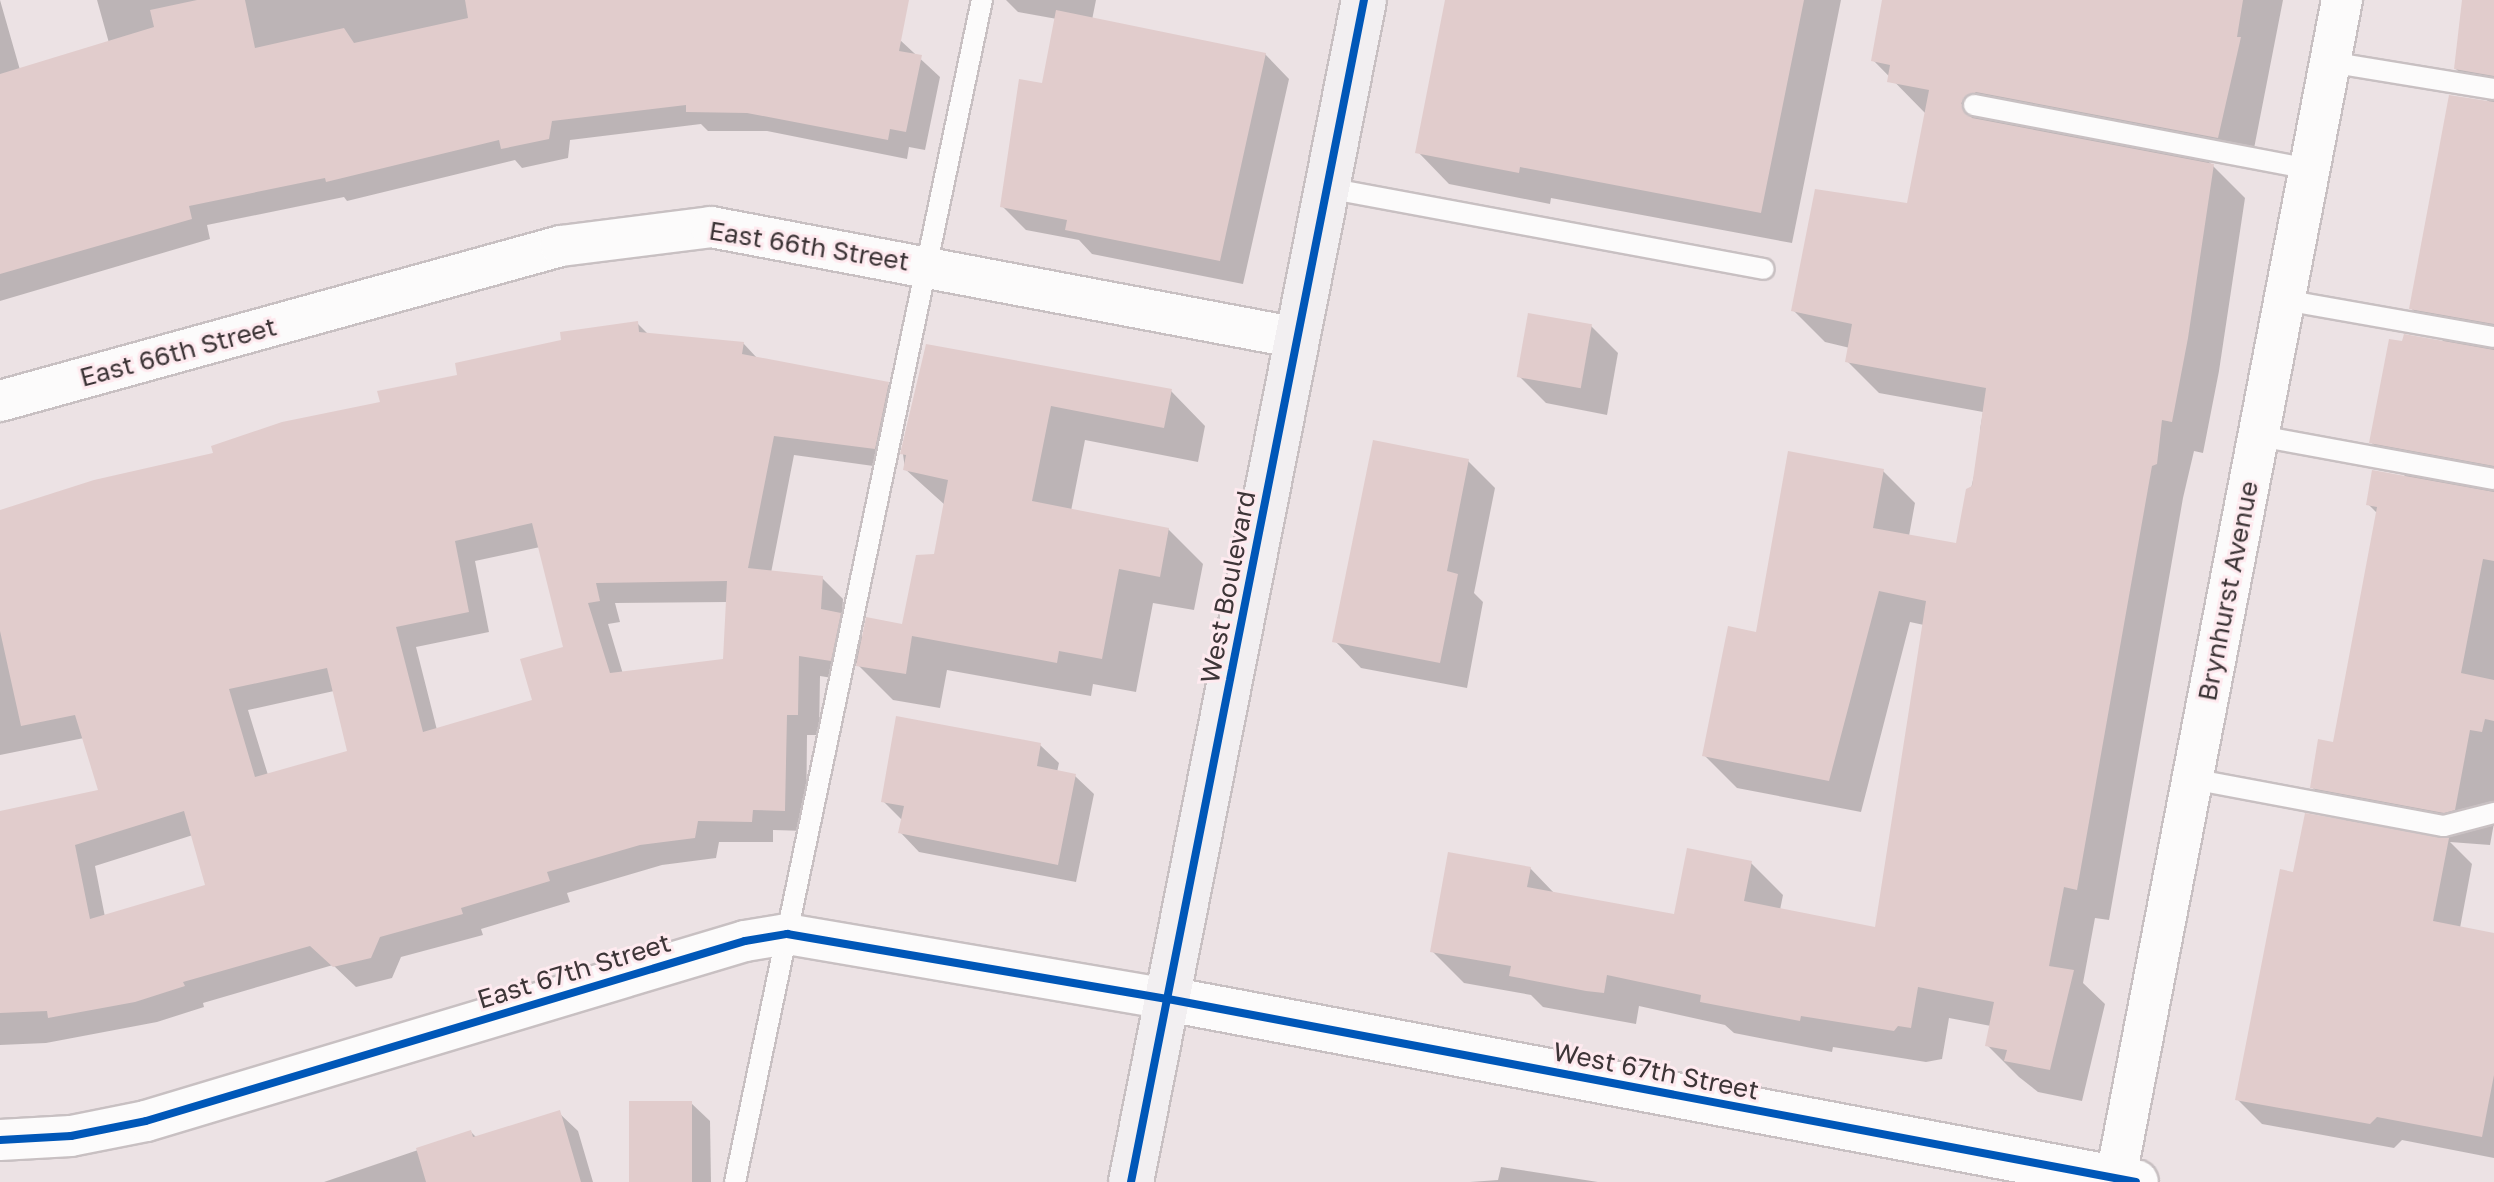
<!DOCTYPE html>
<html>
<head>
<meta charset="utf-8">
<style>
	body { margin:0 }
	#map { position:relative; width:2494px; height:1182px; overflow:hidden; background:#ece2e4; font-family:"Golos Text",sans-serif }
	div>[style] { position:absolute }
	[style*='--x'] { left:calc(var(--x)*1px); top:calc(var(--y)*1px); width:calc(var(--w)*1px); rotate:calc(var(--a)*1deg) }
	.shadow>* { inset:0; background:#0003 }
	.building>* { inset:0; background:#e1cccc; transform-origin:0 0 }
	.roads { filter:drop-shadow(2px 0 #c8c0c2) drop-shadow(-2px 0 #c8c0c2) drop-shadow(0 2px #c8c0c2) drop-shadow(0 -2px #c8c0c2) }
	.service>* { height:20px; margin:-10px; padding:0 10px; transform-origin:10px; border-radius:10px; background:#fcfbfb }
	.minor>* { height:40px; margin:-20px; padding:0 20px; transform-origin:20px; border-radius:20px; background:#fcfbfb }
	.tertiary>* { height:44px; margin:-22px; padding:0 22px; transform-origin:22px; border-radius:22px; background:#fcfbfb }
	.secondary>* { height:44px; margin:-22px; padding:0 22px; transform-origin:22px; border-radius:22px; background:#f2eff1 }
	.cycleway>* { height:8px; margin:-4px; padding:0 4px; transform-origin:4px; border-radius:4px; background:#0057b8 }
	span { translate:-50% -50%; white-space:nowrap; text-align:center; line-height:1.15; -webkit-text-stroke:6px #feeaef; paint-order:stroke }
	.street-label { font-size:26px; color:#3d3537 }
</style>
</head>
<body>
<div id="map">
	<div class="shadow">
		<div style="clip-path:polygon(0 0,20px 70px,109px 43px,97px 0,883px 0,900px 40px,940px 77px,925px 150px,909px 147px,907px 159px,767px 131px,708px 131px,701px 124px,570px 140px,568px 158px,522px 168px,515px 160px,347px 201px,344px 197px,207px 225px,210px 239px,0 301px)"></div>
		<div style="clip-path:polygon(1006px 0,1096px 0,1092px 20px,1265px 54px,1289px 79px,1243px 284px,1092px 254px,1079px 240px,1026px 230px,1002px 206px,1044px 85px,1057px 19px,1018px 12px)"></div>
		<div style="clip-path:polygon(1447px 0,1841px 0,1792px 243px,1551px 198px,1550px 204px,1449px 184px,1418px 152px)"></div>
		<div style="clip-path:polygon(1884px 0,2283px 0,2250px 169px,2208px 161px,2245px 198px,2219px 371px,2203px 453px,2194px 451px,2183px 498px,2109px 920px,2095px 918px,2083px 983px,2105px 1004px,2082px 1101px,2038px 1092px,2019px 1077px,1987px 1045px,1991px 1026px,1949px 1018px,1942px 1059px,1926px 1062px,1833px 1047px,1832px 1052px,1734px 1033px,1725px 1025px,1639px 1006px,1636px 1024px,1543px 1007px,1531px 995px,1464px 983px,1432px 951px,1530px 868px,1555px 894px,1676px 916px,1751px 863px,1783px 895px,1780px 910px,1876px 929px,1924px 625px,1910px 622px,1861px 812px,1737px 788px,1705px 756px,1758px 634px,1883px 471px,1915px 503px,1909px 536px,1957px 546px,1984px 435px,1980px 430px,1983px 412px,1879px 393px,1847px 361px,1850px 348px,1825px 342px,1793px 310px,1908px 205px,1926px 114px,1873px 60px)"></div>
		<div style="clip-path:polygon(2466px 0,2494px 0,2494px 823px,2490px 845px,2450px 842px,2472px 864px,2460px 928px,2494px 935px,2494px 1158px,2402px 1140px,2394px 1148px,2262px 1124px,2237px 1099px,2295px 874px,2348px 823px,2312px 787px,2334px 744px,2378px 514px,2368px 504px,2408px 479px,2371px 442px,2446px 344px,2411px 308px,2491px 104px,2456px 69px)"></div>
		<div style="clip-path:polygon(evenodd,637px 323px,649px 335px,743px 343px,758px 359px,888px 384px,909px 405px,895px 469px,794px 455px,771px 573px,822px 578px,843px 599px,842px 617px,864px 639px,904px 626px,936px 556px,945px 505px,905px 469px,903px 454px,928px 346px,1171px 391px,1205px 426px,1198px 462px,1085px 440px,1071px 511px,1168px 529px,1203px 564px,1194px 610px,1153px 603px,1136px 692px,1093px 684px,1091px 696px,947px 670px,940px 708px,893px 700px,855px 662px,851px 681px,820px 676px,819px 735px,807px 735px,806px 831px,773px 830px,773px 842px,719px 842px,716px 858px,662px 865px,567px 893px,570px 902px,481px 929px,483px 935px,401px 957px,392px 978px,356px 987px,333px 965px,203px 1003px,204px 1007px,157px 1022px,46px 1043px,0 1045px,0 813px,101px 792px,84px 738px,0 755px,0 524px,637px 323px,540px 547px,566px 648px,534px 702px,437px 730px,416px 647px,489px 632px,475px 561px,540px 547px,637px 323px,728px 602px,725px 661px,623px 674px,608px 624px,620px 622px,615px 603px,728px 602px,637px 323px,334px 691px,350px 752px,268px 775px,248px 710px,334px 691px,637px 323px,193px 835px,208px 886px,105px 917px,95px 866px,193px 835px)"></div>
		<div style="clip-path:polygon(1591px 326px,1618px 353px,1607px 415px,1546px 403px,1519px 376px)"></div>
		<div style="clip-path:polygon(1468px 461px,1495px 488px,1474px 593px,1483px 602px,1467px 688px,1361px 668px,1335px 641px)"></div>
		<div style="clip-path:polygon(1040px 745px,1059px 763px,1057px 772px,1075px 776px,1094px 794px,1076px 882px,919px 852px,901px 833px,903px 821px,883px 801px)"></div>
		<div style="clip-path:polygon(691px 1103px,710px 1121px,711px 1182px,632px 1182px)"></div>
		<div style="clip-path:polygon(559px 1113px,578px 1131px,593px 1182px,324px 1182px,471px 1132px,477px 1138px)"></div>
		<div style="clip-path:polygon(1501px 1167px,1598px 1182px,1470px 1182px,1498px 1180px)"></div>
	</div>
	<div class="building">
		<div style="clip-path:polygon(197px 0,245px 0,255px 48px,344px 28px,354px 43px,468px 18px,465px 0,909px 0,899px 51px,922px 55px,906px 132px,890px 129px,888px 140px,747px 113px,686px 112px,686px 105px,552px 121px,549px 139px,501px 149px,499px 140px,326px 182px,325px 178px,189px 206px,192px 219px,0 274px,0 74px,154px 27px,150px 10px)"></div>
		<div style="clip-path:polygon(1445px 0,1804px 0,1761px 213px,1520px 167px,1519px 173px,1415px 153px)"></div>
		<div style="clip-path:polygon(1882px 0,2243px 0,2237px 37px,2241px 37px,2218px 138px,1976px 92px,1961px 103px,1972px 118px,2214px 164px,2188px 338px,2172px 422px,2162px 420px,2157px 464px,2152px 466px,2077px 890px,2064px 887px,2049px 966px,2074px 970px,2050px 1070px,2004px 1061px,2007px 1050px,1985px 1046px,1994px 1002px,1918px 987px,1911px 1028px,1898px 1026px,1894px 1031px,1801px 1016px,1800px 1021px,1700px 1002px,1701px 995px,1607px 975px,1604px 993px,1586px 991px,1509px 976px,1511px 966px,1430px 952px,1448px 852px,1531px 867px,1527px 887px,1674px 914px,1687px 848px,1752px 861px,1744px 901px,1875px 927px,1926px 601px,1879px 591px,1829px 781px,1702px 756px,1728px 626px,1756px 632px,1788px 451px,1884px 469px,1873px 528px,1956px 543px,1966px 489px,1972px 486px,1986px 388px,1845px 362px,1852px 324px,1791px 311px,1815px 189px,1907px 203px,1929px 90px,1887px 82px,1890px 65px,1871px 61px)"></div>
		<div style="clip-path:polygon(2462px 0,2494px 0,2494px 76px,2454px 69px)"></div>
		<div style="clip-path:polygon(1056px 10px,1266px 53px,1220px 261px,1065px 230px,1067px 220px,1000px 207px,1019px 79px,1042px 83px)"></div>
		<div style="clip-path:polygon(2449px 95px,2494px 102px,2494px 324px,2409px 309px)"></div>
		<div style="left:1528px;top:313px;width:65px;height:65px;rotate:10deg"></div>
		<div style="clip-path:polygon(evenodd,638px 321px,639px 332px,744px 342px,742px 354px,889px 382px,875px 449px,774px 436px,748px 568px,823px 576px,821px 609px,841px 613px,831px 661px,799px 656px,798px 715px,787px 715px,785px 811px,753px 810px,752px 822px,698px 821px,695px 838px,640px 845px,547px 872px,550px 881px,461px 908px,463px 914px,380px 937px,371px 958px,333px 967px,310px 946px,183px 982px,185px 986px,135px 1002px,48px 1018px,47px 1011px,0 1013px,0 811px,98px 790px,75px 715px,21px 726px,0 631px,0 510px,94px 480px,213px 453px,211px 446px,282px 422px,380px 402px,377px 391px,457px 375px,455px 363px,561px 340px,560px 332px,638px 321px,532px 523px,563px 647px,520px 659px,532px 700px,423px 732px,396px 627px,469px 612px,455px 541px,532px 523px,638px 321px,727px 581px,723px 659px,610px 673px,588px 603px,600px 601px,596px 583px,727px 581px,638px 321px,327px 668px,347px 751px,255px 777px,229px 689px,327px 668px,638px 321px,184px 811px,205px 885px,90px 919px,75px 845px,184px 811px)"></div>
		<div style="clip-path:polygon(2404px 334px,2494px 350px,2494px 466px,2369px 443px,2389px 339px,2402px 341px)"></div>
		<div style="clip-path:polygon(926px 344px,1172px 389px,1164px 428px,1051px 406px,1032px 501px,1169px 528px,1160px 577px,1119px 569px,1102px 659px,1059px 651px,1057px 663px,912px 636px,906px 674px,856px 666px,866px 617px,902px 624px,916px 555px,934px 554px,948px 480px,903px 470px,906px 455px,900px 454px)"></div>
		<div style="clip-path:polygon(1373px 440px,1469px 459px,1447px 571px,1458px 574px,1440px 663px,1332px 642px)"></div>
		<div style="clip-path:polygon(2372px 470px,2494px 492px,2494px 561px,2483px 559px,2461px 673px,2494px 680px,2494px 721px,2485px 719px,2482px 732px,2470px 730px,2455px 810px,2444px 813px,2310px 788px,2318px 739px,2333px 742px,2377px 507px,2366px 505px)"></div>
		<div style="clip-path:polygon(896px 716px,1041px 743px,1037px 766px,1076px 774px,1058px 865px,898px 833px,904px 806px,881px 802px)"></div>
		<div style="clip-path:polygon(2305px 813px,2449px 838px,2433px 921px,2494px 933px,2494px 1075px,2482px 1137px,2377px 1117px,2370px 1124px,2235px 1100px,2280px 869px,2293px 872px)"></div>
		<div style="left:629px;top:1101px;width:63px;height:81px"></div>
		<div style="clip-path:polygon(560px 1110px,581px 1182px,426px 1182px,416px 1148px,471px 1130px,473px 1137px)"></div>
	</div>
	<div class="roads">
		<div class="service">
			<div style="--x:2329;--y:62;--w:167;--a:9.3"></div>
			<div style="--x:1974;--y:105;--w:341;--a:10.8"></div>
			<div style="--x:1327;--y:188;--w:444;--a:10.5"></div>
			<div style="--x:2284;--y:300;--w:213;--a:10"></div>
			<div style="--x:2259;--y:436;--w:239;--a:10.4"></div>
			<div style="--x:2192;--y:779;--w:256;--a:10.6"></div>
			<div style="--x:2444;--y:826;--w:52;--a:-14.6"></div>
			<div style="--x:735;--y:1182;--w:1208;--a:-78.2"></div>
		</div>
		<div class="minor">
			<div style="--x:0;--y:401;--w:582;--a:-15.45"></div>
			<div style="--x:561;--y:246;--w:151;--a:-7.2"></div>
			<div style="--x:711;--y:227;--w:597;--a:10.71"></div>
			<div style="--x:0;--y:1140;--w:71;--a:-3.2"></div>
			<div style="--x:71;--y:1136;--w:76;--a:-11.3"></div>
			<div style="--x:146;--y:1121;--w:625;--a:-16.73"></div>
			<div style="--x:745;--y:941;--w:43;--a:-9.5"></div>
			<div style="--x:787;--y:934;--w:387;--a:9.7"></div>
			<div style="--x:2115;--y:1182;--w:1204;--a:-79.13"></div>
		</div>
		<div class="tertiary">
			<div style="--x:1168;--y:999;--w:985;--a:10.71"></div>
		</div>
		<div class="secondary">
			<div style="--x:1131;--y:1182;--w:1205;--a:-78.85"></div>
		</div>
	</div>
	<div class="cycleway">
		<div style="--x:0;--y:1140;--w:71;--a:-3.2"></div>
		<div style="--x:71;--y:1136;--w:76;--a:-11.3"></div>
		<div style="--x:146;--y:1121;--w:625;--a:-16.73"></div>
		<div style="--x:745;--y:941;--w:43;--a:-9.5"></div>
		<div style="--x:787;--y:934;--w:387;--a:9.7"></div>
		<div style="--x:1168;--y:999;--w:985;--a:10.71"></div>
		<div style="--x:1131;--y:1182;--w:1205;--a:-78.85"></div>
	</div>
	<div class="street-label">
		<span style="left:809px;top:246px;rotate:9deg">East 66th Street</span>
		<span style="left:178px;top:352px;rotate:-15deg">East 66th Street</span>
		<span style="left:1228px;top:587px;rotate:-79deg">West Boulevard</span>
		<span style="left:2228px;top:591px;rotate:-79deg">Brynhurst Avenue</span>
		<span style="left:574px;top:971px;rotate:-17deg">East 67th Street</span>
		<span style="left:1656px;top:1071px;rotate:11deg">West 67th Street</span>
	</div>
</div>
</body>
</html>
